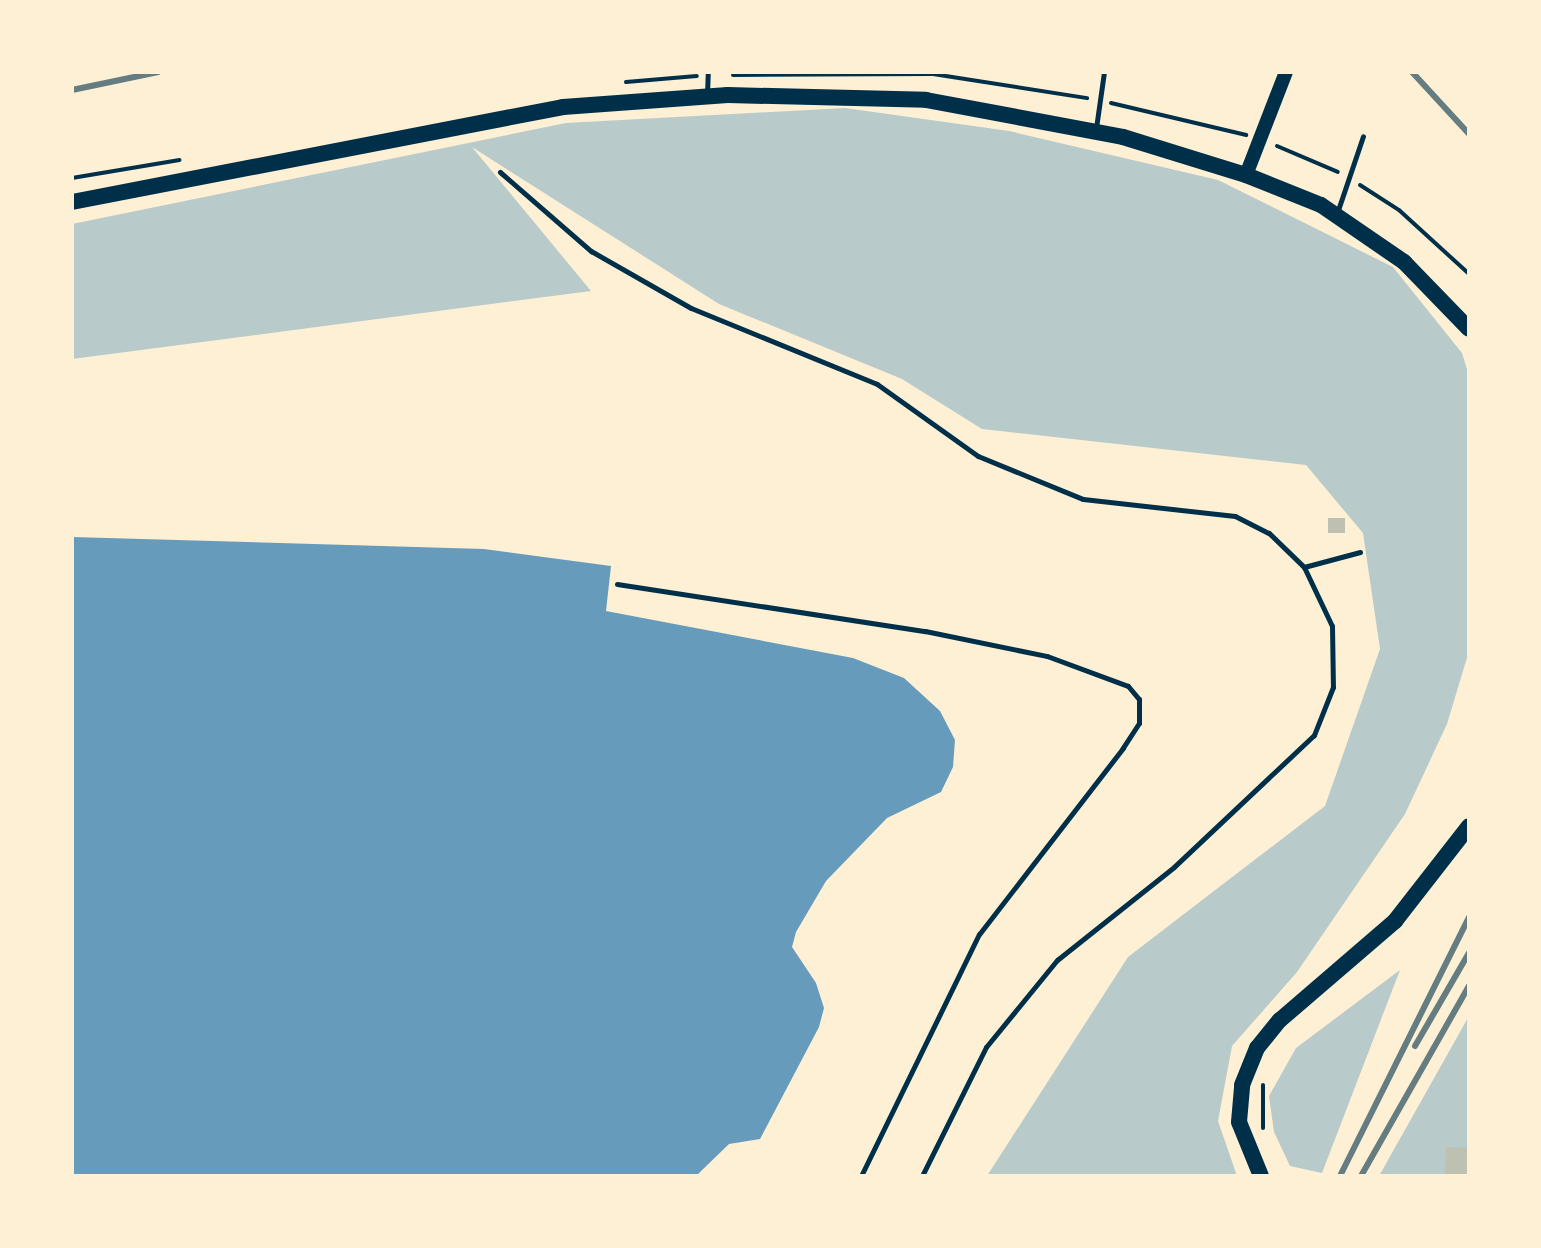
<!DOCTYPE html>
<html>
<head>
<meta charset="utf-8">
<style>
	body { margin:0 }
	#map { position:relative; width:1541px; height:1248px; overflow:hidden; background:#fdf0d5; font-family:Bitter,serif }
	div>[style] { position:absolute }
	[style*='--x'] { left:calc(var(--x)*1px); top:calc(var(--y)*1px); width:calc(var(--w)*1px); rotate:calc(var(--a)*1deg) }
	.green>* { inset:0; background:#b9caca }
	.water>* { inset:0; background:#669bbc }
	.building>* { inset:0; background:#bec0b2; transform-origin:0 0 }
	.path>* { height:4px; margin:-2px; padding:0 2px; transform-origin:2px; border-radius:2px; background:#003049 }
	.service>* { height:5px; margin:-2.5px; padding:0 2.5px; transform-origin:2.5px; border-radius:2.5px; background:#003049 }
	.secondary>* { height:14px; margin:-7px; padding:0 7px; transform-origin:7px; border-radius:7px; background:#003049 }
	.primary>* { height:16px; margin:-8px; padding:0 8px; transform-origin:8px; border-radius:8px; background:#003049 }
	.rail>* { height:6px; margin:-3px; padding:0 3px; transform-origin:3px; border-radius:3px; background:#657d81 }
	span { translate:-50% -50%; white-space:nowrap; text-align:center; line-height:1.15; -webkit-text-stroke:7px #fdf0d5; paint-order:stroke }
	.frame { position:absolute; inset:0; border:74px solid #fdf0d5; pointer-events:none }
</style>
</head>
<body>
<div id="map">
	<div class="green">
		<div style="clip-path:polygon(845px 108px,1009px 131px,1218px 180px,1393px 267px,1462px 353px,1469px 376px,1469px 651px,1447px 724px,1405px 814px,1297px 972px,1232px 1046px,1218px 1121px,1237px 1176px,987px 1176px,1128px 957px,1325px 806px,1380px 649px,1363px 533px,1306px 465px,982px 429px,902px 379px,719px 304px,472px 147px,591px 291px,72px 359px,72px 224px,566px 123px)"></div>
		<div style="clip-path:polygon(1400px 970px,1322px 1173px,1290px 1166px,1274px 1132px,1269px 1096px,1296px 1048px)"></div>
		<div style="clip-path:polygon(1469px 1016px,1469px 1176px,1379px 1176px)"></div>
	</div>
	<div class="water">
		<div style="clip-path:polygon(72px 537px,484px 549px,611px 566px,606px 611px,853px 658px,904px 678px,940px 711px,955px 740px,953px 767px,941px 792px,887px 818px,826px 881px,796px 932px,792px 947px,816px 983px,824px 1008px,819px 1027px,760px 1139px,729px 1144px,696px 1176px,72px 1176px)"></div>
	</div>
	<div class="building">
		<div style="left:1328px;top:518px;width:17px;height:15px"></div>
		<div style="left:1446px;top:1147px;width:23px;height:28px;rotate:2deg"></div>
	</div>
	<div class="path">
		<div style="--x:733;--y:75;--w:200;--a:-0.3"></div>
		<div style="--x:933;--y:74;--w:156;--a:8.9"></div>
		<div style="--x:626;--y:82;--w:71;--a:-4.8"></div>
		<div style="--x:1111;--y:103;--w:139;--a:13.3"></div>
		<div style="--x:1277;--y:146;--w:66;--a:23.1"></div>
		<div style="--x:72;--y:178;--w:109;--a:-9.5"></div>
		<div style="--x:1360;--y:185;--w:46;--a:32.7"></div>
		<div style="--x:1399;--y:210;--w:95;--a:42.4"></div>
		<div style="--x:1263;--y:1128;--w:43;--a:-90"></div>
	</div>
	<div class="service">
		<div style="--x:707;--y:95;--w:23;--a:-88"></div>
		<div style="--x:1096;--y:128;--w:57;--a:-81.9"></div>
		<div style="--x:500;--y:172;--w:121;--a:41"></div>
		<div style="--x:591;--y:251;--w:115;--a:29.7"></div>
		<div style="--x:691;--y:308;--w:201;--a:22.2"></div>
		<div style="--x:877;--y:384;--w:124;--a:35.5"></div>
		<div style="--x:978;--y:456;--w:113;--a:22.3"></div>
		<div style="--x:1083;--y:499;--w:153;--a:6.4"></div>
		<div style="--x:1235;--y:516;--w:38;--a:27"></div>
		<div style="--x:1269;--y:533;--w:49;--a:44.2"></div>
		<div style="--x:1304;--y:567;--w:65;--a:64.6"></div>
		<div style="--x:1332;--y:626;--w:61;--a:89.1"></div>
		<div style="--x:1333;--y:687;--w:52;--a:111.6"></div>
		<div style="--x:1314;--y:735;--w:192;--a:136.7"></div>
		<div style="--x:1174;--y:867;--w:149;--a:141.5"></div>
		<div style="--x:1057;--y:960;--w:112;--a:129.2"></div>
		<div style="--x:986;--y:1047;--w:144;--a:116.4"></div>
		<div style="--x:1337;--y:213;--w:81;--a:-71.3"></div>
		<div style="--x:1304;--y:567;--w:58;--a:-15"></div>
		<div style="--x:617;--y:584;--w:312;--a:8.7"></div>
		<div style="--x:925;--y:631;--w:125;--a:11.6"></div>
		<div style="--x:1047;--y:656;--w:86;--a:20.3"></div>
		<div style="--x:1128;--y:686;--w:17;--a:50"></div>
		<div style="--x:1139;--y:699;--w:24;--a:90"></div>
		<div style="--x:1139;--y:723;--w:30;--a:123"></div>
		<div style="--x:1123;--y:748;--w:235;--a:127.7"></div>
		<div style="--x:979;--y:934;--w:269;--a:116"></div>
	</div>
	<div class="secondary">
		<div style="--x:1246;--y:175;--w:110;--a:-68.8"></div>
	</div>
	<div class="primary">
		<div style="--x:72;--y:202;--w:500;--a:-10.95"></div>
		<div style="--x:563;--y:107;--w:165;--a:-4.2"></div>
		<div style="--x:728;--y:95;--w:198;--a:1.4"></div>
		<div style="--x:926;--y:100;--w:200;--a:10.6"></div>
		<div style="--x:1123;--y:137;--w:129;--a:17.2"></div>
		<div style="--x:1246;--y:175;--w:81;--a:21.8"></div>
		<div style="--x:1321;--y:205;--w:101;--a:34.5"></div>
		<div style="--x:1404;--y:262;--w:93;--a:45.9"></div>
		<div style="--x:1261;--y:1176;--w:58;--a:-112.2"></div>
		<div style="--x:1239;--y:1122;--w:37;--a:-85"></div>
		<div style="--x:1242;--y:1085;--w:40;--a:-68"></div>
		<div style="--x:1257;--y:1048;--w:36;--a:-51"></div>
		<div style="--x:1280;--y:1020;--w:152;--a:-40.7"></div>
		<div style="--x:1395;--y:921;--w:120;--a:-52.1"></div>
	</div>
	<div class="rail">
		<div style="--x:1412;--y:72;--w:84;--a:47.4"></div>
		<div style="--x:72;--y:90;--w:88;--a:-11.8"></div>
		<div style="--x:1415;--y:1046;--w:108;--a:-59.9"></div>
		<div style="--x:1340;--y:1176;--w:289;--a:-63.5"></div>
		<div style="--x:1361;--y:1176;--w:219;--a:-60.4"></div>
	</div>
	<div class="frame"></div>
</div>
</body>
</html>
